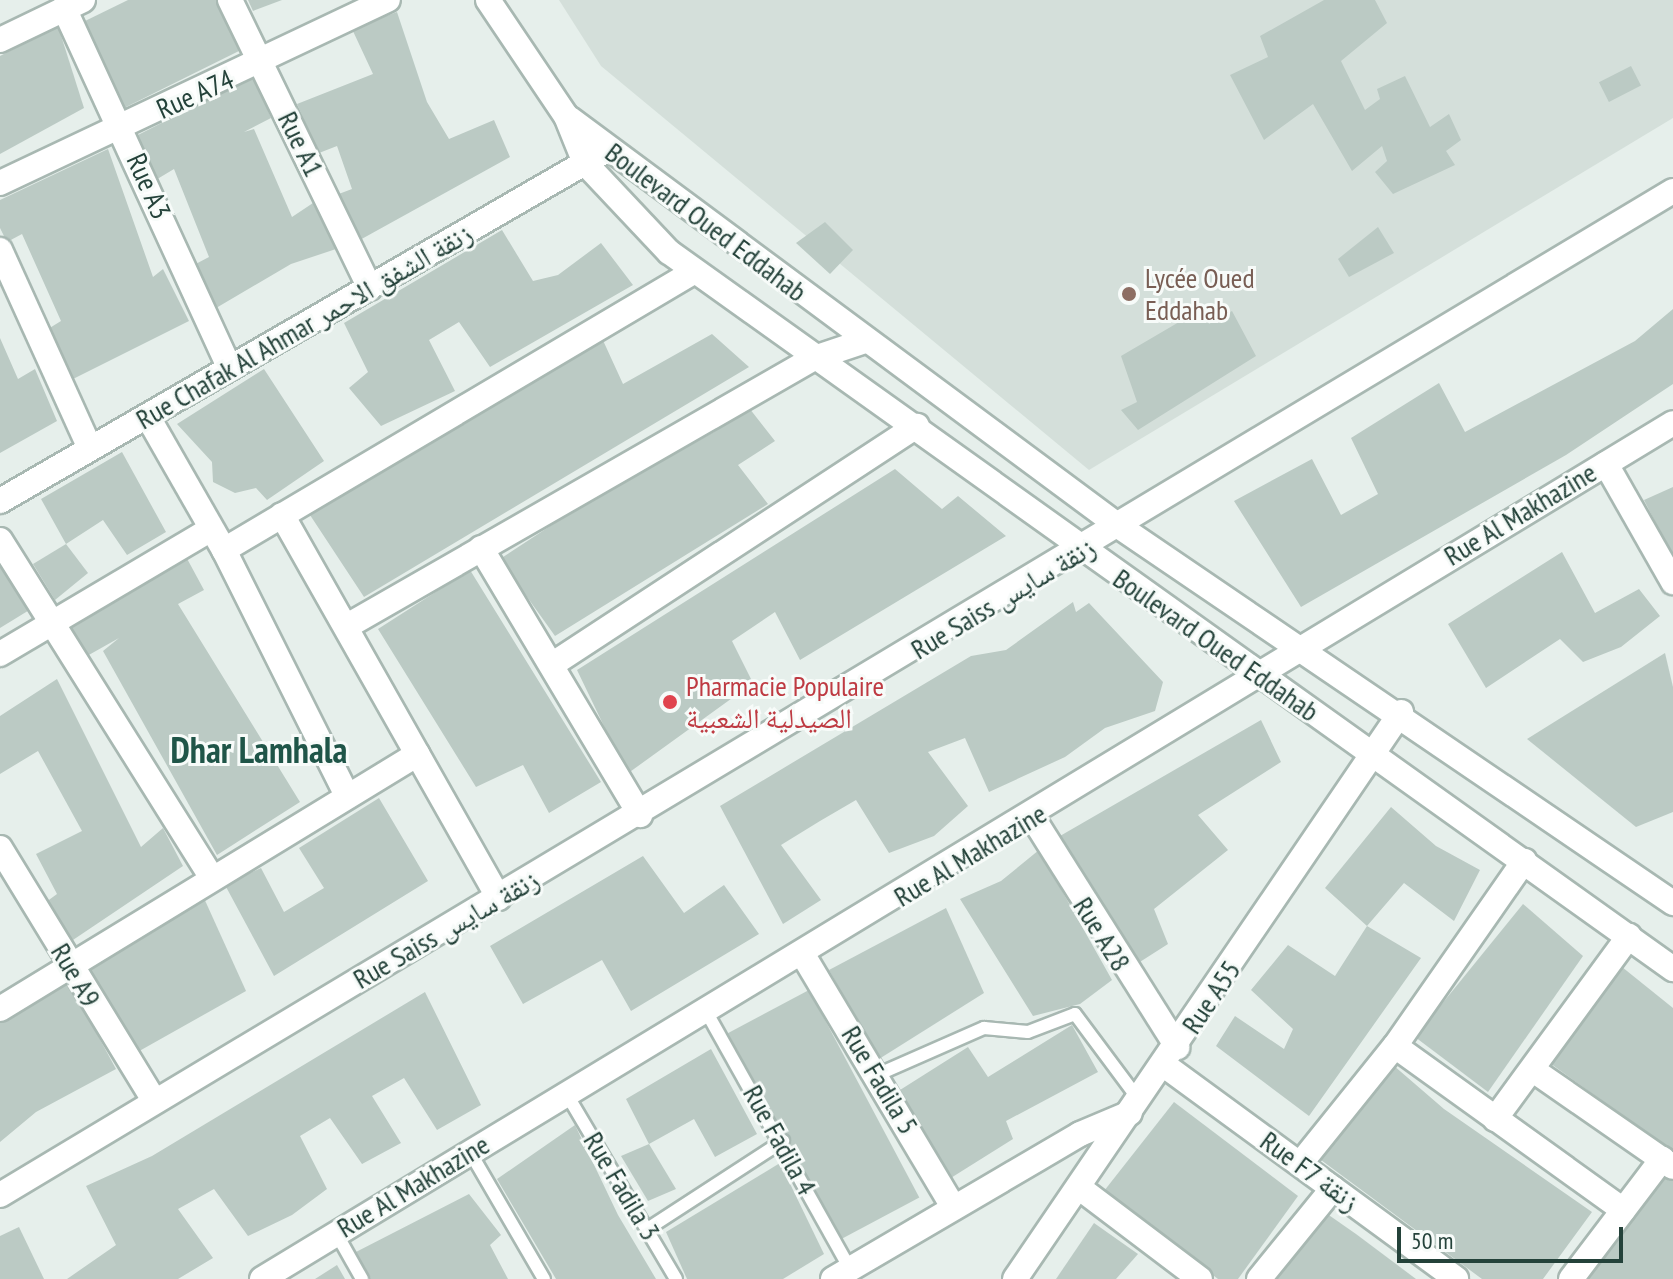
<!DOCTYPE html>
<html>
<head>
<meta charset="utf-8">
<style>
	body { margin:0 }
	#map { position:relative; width:1673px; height:1279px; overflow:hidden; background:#e6efeb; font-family:"PT Sans Narrow","Noto Naskh Arabic",sans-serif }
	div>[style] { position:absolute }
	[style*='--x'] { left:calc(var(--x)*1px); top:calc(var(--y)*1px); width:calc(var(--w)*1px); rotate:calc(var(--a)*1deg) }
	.built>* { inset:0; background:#d4dfda }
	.building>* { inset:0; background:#bbcac4; transform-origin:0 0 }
	.roads { filter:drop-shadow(2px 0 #a8b8b2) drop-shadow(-2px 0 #a8b8b2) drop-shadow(0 2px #a8b8b2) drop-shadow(0 -2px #a8b8b2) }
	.service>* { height:12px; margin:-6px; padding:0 6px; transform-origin:6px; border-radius:6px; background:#fff }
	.minor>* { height:24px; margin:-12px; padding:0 12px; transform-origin:12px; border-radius:12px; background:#fff }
	.tertiary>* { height:24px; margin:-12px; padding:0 12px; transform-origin:12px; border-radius:12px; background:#fff }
	.dots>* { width:22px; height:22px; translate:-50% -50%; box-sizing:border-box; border:4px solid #f7fbf9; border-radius:50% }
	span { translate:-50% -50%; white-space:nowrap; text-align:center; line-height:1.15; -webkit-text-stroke:6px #f7fbf9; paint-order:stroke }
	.street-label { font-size:28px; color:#24423a }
	.education-label { font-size:28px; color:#785e54 }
	.left { translate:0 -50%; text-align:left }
	.health-label { font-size:28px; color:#be3a42 }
	.district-label { font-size:36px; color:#1f5548; font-weight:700 }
	.scale { position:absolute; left:1397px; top:1227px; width:226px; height:36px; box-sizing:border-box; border:4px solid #24423a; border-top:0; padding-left:10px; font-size:24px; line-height:28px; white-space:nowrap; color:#24423a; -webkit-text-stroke:6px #f7fbf9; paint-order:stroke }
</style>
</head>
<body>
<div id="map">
	<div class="built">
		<div style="clip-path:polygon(559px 0,1673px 0,1673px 118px,1089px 470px,601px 66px)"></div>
	</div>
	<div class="building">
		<div style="clip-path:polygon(128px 0,217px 0,245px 48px,122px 109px,83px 22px)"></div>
		<div style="clip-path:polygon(248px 0,282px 0,253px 11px)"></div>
		<div style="clip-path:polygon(1324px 0,1375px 0,1387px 23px,1341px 61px,1365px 110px,1380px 99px,1377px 89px,1405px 76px,1430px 127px,1449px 114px,1461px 140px,1446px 151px,1455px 165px,1393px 194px,1375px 172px,1387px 161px,1382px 146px,1352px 171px,1313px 104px,1264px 140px,1230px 75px,1268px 57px,1260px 36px)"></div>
		<div style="clip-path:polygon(397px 12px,427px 102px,449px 139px,494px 120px,510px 157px,358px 241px,336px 195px,352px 189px,337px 146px,319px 153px,297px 104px,373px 74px,352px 29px)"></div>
		<div style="clip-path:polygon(58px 26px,84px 108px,0 154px,0 56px)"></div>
		<div style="left:1631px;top:66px;width:22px;height:36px;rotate:63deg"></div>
		<div style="clip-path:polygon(254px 76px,271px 118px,244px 132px,254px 129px,292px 217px,313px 203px,336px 249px,291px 264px,211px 311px,190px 267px,209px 257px,174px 169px,154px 181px,134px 137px)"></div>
		<div style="clip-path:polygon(108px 149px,153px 277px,163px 269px,189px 321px,71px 380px,48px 329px,61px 321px,22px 234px,7px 242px,0 228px,0 200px)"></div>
		<div style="clip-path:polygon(825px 222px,853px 250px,830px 274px,796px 243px)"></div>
		<div style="clip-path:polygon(1378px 227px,1394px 253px,1349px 277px,1338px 259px)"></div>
		<div style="clip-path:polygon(502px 230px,533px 281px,558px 275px,601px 243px,633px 285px,490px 367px,459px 322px,429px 340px,455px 391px,381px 426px,349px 388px,368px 372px,344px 323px)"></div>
		<div style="clip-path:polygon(1203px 308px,1209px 324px,1232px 311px,1256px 356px,1138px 430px,1121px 410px,1137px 402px,1121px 356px)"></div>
		<div style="clip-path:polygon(1673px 309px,1673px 384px,1566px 455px,1301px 607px,1234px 501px,1312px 459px,1341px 515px,1378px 494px,1351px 438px,1439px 383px,1465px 432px,1635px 341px)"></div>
		<div style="clip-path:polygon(712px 334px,749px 367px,364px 597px,310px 515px,601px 336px,623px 384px)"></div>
		<div style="clip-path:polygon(0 338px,18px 379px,35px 369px,57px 421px,0 453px)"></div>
		<div style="clip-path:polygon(264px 369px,324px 461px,267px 500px,256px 488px,235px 493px,213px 482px,212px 462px,177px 424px)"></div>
		<div style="clip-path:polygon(746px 404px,775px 441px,738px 465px,768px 504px,555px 636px,500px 559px,596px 496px,714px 432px)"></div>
		<div style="clip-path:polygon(122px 452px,166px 532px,127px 555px,103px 520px,66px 544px,41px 499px)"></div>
		<div style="clip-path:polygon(895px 469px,942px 509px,958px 496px,1006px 536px,800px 660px,775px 612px,732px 641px,753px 683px,627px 774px,577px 670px)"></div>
		<div style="clip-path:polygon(1673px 487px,1673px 557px,1644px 500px)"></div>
		<div style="clip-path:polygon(66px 544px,88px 573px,55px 600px,33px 564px)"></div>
		<div style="clip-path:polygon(0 545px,31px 609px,0 628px)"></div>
		<div style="clip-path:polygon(1562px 552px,1595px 613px,1639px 589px,1660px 616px,1621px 647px,1583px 662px,1560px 639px,1486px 688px,1448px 624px)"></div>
		<div style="clip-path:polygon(184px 553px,204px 590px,178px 604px,300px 802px,217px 855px,103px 651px,119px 638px,87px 656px,68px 624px)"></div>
		<div style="clip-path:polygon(470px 570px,601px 782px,549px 813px,523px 765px,476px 787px,378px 629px)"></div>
		<div style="clip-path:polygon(1073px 602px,1076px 612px,1089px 603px,1163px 682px,1155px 711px,1105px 728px,1065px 757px,989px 792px,965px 738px,928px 752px,968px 806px,934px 836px,889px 853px,856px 800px,820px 821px,781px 845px,821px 900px,783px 924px,720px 806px,971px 656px,1006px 650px)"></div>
		<div style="clip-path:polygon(1665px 653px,1673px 687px,1673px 812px,1636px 827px,1527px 739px)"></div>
		<div style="clip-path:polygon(57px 679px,141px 847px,163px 828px,183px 866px,64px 946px,42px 905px,57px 894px,36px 854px,82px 831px,38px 751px,0 774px,0 716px)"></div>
		<div style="clip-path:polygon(1261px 720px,1281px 762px,1198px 815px,1228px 850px,1154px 909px,1168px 944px,1132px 967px,1060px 836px)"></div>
		<div style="clip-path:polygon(379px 798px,428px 881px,274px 976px,225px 885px,261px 868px,284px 912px,324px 888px,299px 848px)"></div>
		<div style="clip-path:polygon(1391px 807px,1436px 846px,1480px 870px,1454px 921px,1404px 883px,1367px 926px,1325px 888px)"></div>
		<div style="clip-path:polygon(1039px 850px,1112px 980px,1080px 1004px,1033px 1016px,960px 899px,1001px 881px)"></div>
		<div style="clip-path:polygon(643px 856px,684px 913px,724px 885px,759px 934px,631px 1011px,602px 960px,523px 1004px,490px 946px)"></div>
		<div style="clip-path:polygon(203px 896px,246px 991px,134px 1054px,84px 974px)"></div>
		<div style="clip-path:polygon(1523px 904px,1583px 956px,1488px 1092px,1415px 1037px)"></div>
		<div style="clip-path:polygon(946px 908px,984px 993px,879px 1059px,829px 970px)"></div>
		<div style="clip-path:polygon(1367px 926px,1421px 958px,1309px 1116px,1216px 1046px,1235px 1016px,1284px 1049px,1293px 1029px,1251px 990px,1288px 945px,1335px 976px)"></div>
		<div style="clip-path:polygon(1622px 967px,1673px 1008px,1673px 1152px,1547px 1061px)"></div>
		<div style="clip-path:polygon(67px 979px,116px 1069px,36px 1112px,0 1142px,0 1021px)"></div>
		<div style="left:809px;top:990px;width:235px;height:92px;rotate:62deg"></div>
		<div style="clip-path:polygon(425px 992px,481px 1105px,437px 1130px,404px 1078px,372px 1096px,401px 1143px,362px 1164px,330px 1118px,300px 1136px,327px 1189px,292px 1215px,248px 1236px,214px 1189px,178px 1209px,213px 1258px,178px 1279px,67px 1279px,116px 1245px,86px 1186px,152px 1156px)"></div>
		<div style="clip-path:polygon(1072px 1025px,1098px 1072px,1006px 1121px,1013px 1139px,946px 1181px,900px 1090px,968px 1047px,988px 1077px)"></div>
		<div style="clip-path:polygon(711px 1049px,757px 1134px,715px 1157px,694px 1119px,649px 1144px,626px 1099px)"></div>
		<div style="clip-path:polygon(1393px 1065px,1444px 1109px,1592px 1212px,1543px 1279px,1482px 1279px,1321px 1160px)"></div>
		<div style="clip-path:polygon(1174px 1102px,1298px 1196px,1238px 1279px,1218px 1279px,1104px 1191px)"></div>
		<div style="clip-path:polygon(575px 1125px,618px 1215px,656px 1279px,556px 1279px,497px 1179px)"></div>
		<div style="clip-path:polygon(649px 1144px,676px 1189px,648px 1201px,621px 1156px)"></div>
		<div style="clip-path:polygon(780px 1163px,824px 1254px,783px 1279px,687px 1279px,666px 1232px)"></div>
		<div style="clip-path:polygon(1666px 1173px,1673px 1178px,1673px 1279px,1584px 1279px)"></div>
		<div style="clip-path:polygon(469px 1194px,501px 1235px,490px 1245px,508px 1279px,369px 1279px,354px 1253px)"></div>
		<div style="clip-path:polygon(1323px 1211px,1356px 1234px,1416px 1279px,1275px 1279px)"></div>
		<div style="clip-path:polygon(1094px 1223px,1138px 1254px,1116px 1279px,1056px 1279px)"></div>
		<div style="clip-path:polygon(19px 1227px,44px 1279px,0 1279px,0 1236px)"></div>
		<div style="clip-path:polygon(337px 1265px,345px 1279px,315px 1279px)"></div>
	</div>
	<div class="roads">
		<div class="service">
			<div style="--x:707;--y:1013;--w:293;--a:60.8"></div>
			<div style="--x:879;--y:1074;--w:115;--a:-23.7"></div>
			<div style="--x:984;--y:1028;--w:44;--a:5.2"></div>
			<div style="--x:1028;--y:1032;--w:50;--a:-21"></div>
			<div style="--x:1075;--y:1014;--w:107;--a:53.3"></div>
			<div style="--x:566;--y:1093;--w:216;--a:59.4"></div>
			<div style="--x:470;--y:1152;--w:147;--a:59.8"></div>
			<div style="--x:649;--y:1228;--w:160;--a:-33"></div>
			<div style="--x:336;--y:1233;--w:53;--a:60.5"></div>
		</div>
		<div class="minor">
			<div style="--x:230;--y:0;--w:320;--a:64.1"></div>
			<div style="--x:64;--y:8;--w:394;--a:65.3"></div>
			<div style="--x:0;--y:40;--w:92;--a:-25.7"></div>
			<div style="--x:0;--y:183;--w:429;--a:-25.3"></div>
			<div style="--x:0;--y:250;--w:217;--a:65.6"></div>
			<div style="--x:149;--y:419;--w:151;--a:60.2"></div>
			<div style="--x:224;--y:550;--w:275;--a:63.4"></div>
			<div style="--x:1606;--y:464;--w:136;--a:60.4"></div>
			<div style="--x:0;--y:501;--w:701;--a:-30.04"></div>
			<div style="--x:282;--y:515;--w:440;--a:60.5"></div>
			<div style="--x:0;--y:540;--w:399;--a:57.9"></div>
			<div style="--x:481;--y:548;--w:311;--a:59.2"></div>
			<div style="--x:224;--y:550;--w:547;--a:-30.64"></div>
			<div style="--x:349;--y:625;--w:536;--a:-29.86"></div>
			<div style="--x:814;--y:358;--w:54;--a:-18.4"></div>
			<div style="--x:0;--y:654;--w:242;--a:-30.6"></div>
			<div style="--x:553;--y:664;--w:435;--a:-33.2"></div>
			<div style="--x:1033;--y:818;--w:271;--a:57.8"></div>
			<div style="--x:0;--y:848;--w:295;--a:58.6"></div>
			<div style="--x:803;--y:955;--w:293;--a:59.2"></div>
			<div style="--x:0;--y:1009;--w:489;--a:-31.4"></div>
			<div style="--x:1395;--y:1046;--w:281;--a:35.7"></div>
			<div style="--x:1164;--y:1065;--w:362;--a:36.2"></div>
			<div style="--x:1533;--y:1070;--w:170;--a:34.7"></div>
			<div style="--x:1495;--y:1119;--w:227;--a:-53.8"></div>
			<div style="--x:1300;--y:1164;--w:151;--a:-51.2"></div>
			<div style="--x:1395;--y:1046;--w:226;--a:-55.1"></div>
			<div style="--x:1081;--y:1189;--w:149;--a:37.1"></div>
			<div style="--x:262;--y:1279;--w:1650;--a:-31.24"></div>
			<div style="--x:833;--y:1279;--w:286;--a:-30.4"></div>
			<div style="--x:1080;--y:1134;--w:54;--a:-22.8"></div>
			<div style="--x:1015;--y:1279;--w:686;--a:-55.75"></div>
			<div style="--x:1259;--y:1279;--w:117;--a:-50.9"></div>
			<div style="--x:1571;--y:1279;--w:151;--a:-52.8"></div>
		</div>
		<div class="tertiary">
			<div style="--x:488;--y:0;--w:140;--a:56.1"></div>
			<div style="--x:566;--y:116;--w:51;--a:68"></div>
			<div style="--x:585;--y:163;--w:122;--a:46.7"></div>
			<div style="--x:669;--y:252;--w:1234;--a:35.53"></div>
			<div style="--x:570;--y:119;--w:685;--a:36.57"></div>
			<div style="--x:1120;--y:527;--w:669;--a:34.21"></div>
			<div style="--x:0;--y:1195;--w:1951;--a:-30.97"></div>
		</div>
	</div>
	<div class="dots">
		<div style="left:1129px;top:294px;background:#8d6e63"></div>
		<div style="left:670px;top:702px;background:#e0444e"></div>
	</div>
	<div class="street-label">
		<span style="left:195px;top:94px;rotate:-24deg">Rue A74</span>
		<span style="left:301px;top:144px;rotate:64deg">Rue A1</span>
		<span style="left:149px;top:186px;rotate:66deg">Rue A3</span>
		<span style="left:706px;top:222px;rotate:37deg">Boulevard Oued Eddahab</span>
		<span style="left:304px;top:326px;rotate:-30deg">Rue Chafak Al Ahmar زنقة الشفق الاحمر</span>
		<span style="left:1520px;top:514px;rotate:-31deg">Rue Al Makhazine</span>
		<span style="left:1003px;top:598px;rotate:-31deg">Rue Saiss زنقة سايس</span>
		<span style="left:1216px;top:645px;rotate:35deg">Boulevard Oued Eddahab</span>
		<span style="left:970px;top:855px;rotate:-31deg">Rue Al Makhazine</span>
		<span style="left:446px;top:929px;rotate:-30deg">Rue Saiss زنقة سايس</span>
		<span style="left:1102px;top:934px;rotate:58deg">Rue A28</span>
		<span style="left:76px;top:975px;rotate:59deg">Rue A9</span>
		<span style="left:1211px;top:997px;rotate:-56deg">Rue A55</span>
		<span style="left:880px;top:1080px;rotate:59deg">Rue Fadila 5</span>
		<span style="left:780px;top:1140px;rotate:61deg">Rue Fadila 4</span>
		<span style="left:1310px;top:1171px;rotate:36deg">Rue F7 زنقة</span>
		<span style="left:413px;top:1186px;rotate:-31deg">Rue Al Makhazine</span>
		<span style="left:622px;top:1186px;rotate:59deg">Rue Fadila 3</span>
	</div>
	<div class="education-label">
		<span class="left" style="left:1145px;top:294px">Lycée Oued<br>Eddahab</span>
	</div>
	<div class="health-label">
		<span class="left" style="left:686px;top:702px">Pharmacie Populaire<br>الصيدلية الشعبية</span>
	</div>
	<div class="district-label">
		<span style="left:259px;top:750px">Dhar Lamhala</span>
	</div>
	<div class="scale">50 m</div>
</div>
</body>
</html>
